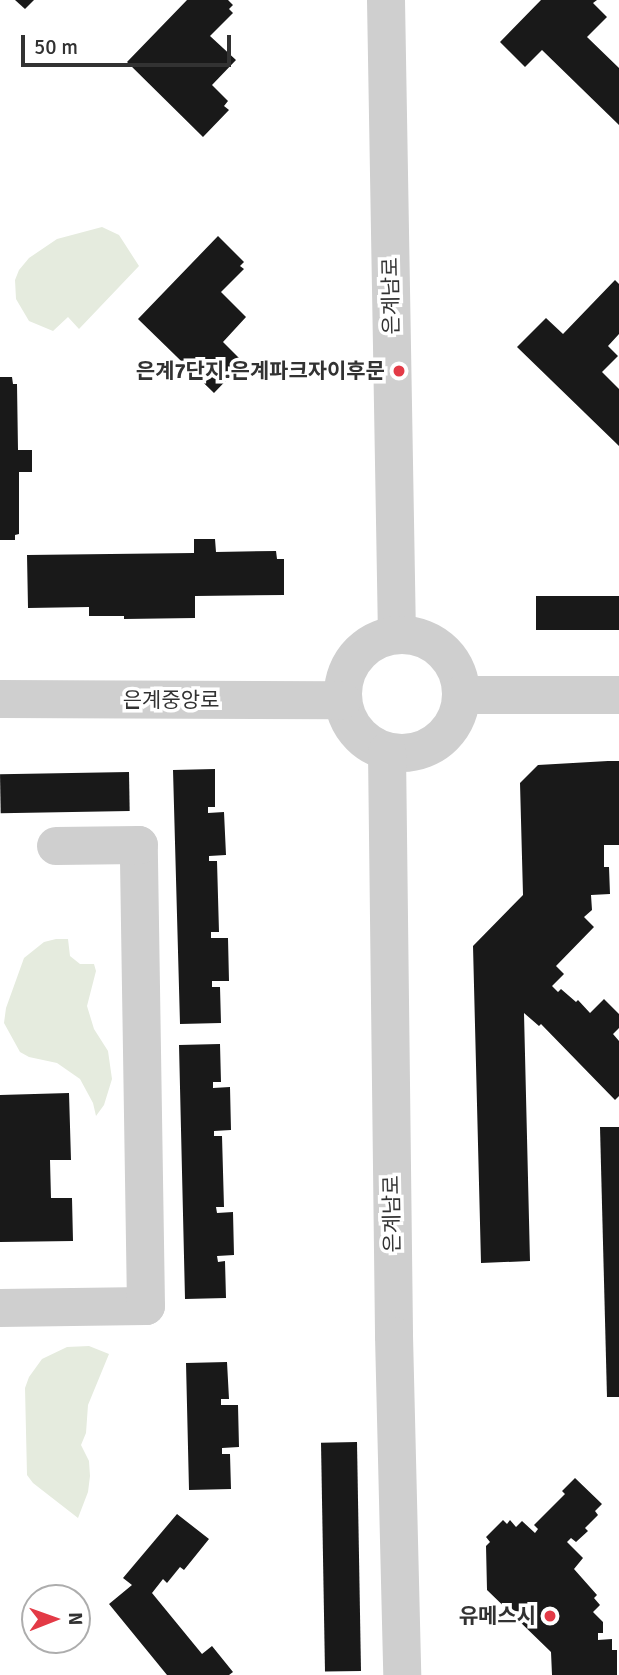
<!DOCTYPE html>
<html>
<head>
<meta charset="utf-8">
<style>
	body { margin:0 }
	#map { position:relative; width:619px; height:1675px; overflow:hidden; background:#fff; font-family:Signika,"Noto Sans KR",sans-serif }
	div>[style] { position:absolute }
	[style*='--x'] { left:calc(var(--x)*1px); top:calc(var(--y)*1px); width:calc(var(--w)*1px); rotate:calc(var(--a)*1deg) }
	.green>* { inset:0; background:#e5ebde }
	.building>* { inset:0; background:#191919; transform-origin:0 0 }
	.minor>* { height:38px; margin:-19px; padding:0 19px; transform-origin:19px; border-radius:19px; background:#cfcfcf }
	.minor>.ring { margin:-19px; padding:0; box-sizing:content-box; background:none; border:38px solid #cfcfcf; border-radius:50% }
	.dots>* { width:19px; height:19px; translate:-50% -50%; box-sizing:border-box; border:4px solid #fff; border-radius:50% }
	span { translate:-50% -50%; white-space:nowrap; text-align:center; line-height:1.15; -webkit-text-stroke:7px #fff; paint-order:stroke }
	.street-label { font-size:21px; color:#323232 }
	.poi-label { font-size:21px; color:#323232; font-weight:700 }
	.right { translate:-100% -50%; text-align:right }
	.north { position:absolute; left:21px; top:1584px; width:70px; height:70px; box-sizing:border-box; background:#fff; border:2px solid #adadad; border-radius:50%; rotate:89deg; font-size:19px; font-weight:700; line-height:28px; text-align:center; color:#323232 }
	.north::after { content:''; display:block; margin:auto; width:24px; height:32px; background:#e33a46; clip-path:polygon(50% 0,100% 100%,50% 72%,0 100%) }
	.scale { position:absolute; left:21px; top:35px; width:210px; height:32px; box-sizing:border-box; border:4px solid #323232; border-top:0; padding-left:9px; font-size:21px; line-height:24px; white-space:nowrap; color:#323232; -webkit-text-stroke:5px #fff; paint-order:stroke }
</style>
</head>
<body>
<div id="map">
	<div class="green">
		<div style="clip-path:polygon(102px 227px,119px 235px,139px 266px,79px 329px,68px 317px,53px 331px,29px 321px,16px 299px,15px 280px,19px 270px,29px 258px,57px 239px)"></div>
		<div style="clip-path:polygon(56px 939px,68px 939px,70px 956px,80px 964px,94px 964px,96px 971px,87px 1006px,94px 1029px,108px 1051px,112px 1079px,104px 1105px,96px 1116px,93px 1103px,80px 1079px,57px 1063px,29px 1057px,20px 1052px,4px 1023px,6px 1008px,24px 958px,44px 942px)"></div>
		<div style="clip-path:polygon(89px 1346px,109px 1354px,88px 1405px,86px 1433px,81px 1445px,89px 1461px,90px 1476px,88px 1492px,78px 1518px,33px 1483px,27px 1475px,25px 1388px,29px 1377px,42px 1359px,67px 1347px)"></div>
	</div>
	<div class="building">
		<div style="clip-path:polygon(15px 0,34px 0,25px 9px)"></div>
		<div style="clip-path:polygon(187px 0,228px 0,233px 5px,229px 9px,233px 13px,210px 36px,236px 60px,212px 85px,228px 101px,224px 106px,229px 110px,203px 137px,127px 62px)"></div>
		<div style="clip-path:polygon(541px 0,597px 0,593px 3px,607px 17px,587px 37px,619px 68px,619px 125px,542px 50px,525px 67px,500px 42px)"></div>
		<div style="clip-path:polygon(218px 236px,244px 262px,240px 266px,244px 269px,221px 292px,246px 317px,223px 342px,239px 358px,235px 362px,239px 367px,214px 393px,138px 319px)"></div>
		<div style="clip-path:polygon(615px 280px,619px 284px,619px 334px,608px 346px,618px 356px,602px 372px,619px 389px,619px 446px,517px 347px,546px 318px,563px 334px)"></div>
		<div style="clip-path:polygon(0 377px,12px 377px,13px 384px,17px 384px,18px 450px,32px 450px,32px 472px,19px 472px,19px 534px,15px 535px,15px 540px,0 540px)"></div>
		<div style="clip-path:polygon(194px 539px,215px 539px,216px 552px,276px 551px,277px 559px,284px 559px,284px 595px,195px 596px,195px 618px,124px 619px,124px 616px,89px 616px,89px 607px,28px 608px,27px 555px,194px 553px)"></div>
		<div style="left:619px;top:596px;width:34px;height:83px;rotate:90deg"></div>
		<div style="clip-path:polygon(608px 761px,619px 761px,619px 845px,604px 845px,604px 867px,609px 867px,610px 894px,591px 895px,592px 910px,584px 917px,594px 927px,556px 966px,564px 974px,552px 986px,558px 992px,561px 989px,576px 1002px,578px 1000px,590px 1013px,604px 999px,619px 1014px,619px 1028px,613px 1034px,619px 1041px,619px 1096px,615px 1100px,541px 1024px,539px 1026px,524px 1013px,530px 1261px,481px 1263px,473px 946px,523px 895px,520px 783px,538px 765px)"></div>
		<div style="clip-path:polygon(215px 769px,215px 807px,208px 807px,208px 813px,224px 812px,226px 855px,209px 856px,209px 861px,217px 861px,219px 932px,211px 932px,211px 938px,228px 938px,229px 981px,212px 981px,212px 987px,220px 987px,221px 1023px,180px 1024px,173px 770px)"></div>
		<div style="left:129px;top:772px;width:39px;height:129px;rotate:89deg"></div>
		<div style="clip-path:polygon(220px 1044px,221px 1082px,213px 1082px,213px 1088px,230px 1087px,231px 1130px,214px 1131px,214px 1136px,222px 1136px,224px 1207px,216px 1207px,217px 1213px,233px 1212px,234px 1255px,217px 1256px,218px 1262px,225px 1261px,226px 1298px,185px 1299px,179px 1045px)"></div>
		<div style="clip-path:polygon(69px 1093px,71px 1160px,50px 1160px,51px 1198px,72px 1198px,73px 1241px,0 1242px,0 1095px)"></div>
		<div style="clip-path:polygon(600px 1127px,619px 1127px,619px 1397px,607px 1397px)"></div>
		<div style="clip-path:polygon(227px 1362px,229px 1399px,221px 1399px,221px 1405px,238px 1405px,239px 1447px,222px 1448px,222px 1454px,230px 1454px,231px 1489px,189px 1490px,186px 1363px)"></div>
		<div style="left:357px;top:1442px;width:229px;height:36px;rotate:89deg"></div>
		<div style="clip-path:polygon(575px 1478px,602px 1504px,595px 1511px,598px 1515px,585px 1528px,588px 1531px,576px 1542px,571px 1538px,567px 1542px,583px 1558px,574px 1569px,597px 1595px,594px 1598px,600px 1605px,593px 1612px,603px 1622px,603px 1633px,598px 1633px,598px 1640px,612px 1639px,612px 1650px,617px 1650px,617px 1675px,552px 1675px,551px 1652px,487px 1590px,486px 1546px,490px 1542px,486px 1537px,503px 1520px,507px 1524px,510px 1520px,516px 1527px,522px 1521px,535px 1533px,538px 1529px,534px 1525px,565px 1494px,562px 1491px)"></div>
		<div style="clip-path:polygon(177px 1514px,209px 1539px,184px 1570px,180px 1567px,167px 1583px,163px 1579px,152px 1593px,202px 1654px,212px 1646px,233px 1672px,229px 1675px,167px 1675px,109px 1604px,132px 1585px,123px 1578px)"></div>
	</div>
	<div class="minor">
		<div style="--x:386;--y:0;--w:635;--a:89.01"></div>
		<div class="ring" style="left:343px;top:635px;width:80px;height:80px"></div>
		<div style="--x:461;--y:695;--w:158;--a:0"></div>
		<div style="--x:0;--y:699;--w:342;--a:0.2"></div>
		<div style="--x:387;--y:752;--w:584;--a:89.31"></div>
		<div style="--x:394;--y:1336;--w:339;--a:88.6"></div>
		<div style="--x:0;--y:1308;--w:146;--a:-0.8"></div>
		<div style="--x:146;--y:1306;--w:461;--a:-90.9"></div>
		<div style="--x:139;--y:845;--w:83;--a:179.3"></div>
	</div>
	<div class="dots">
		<div style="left:399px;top:371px;background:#e33a46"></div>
		<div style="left:550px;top:1616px;background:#e33a46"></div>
	</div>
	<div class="street-label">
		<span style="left:391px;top:296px;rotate:-91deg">은계남로</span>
		<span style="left:171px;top:700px">은계중앙로</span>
		<span style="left:392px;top:1214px;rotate:-91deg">은계남로</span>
	</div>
	<div class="poi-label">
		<span class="right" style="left:385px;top:371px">은계7단지.은계파크자이후문</span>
		<span class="right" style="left:536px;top:1616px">유메스시</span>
	</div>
	<div class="north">N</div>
	<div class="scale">50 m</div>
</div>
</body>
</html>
